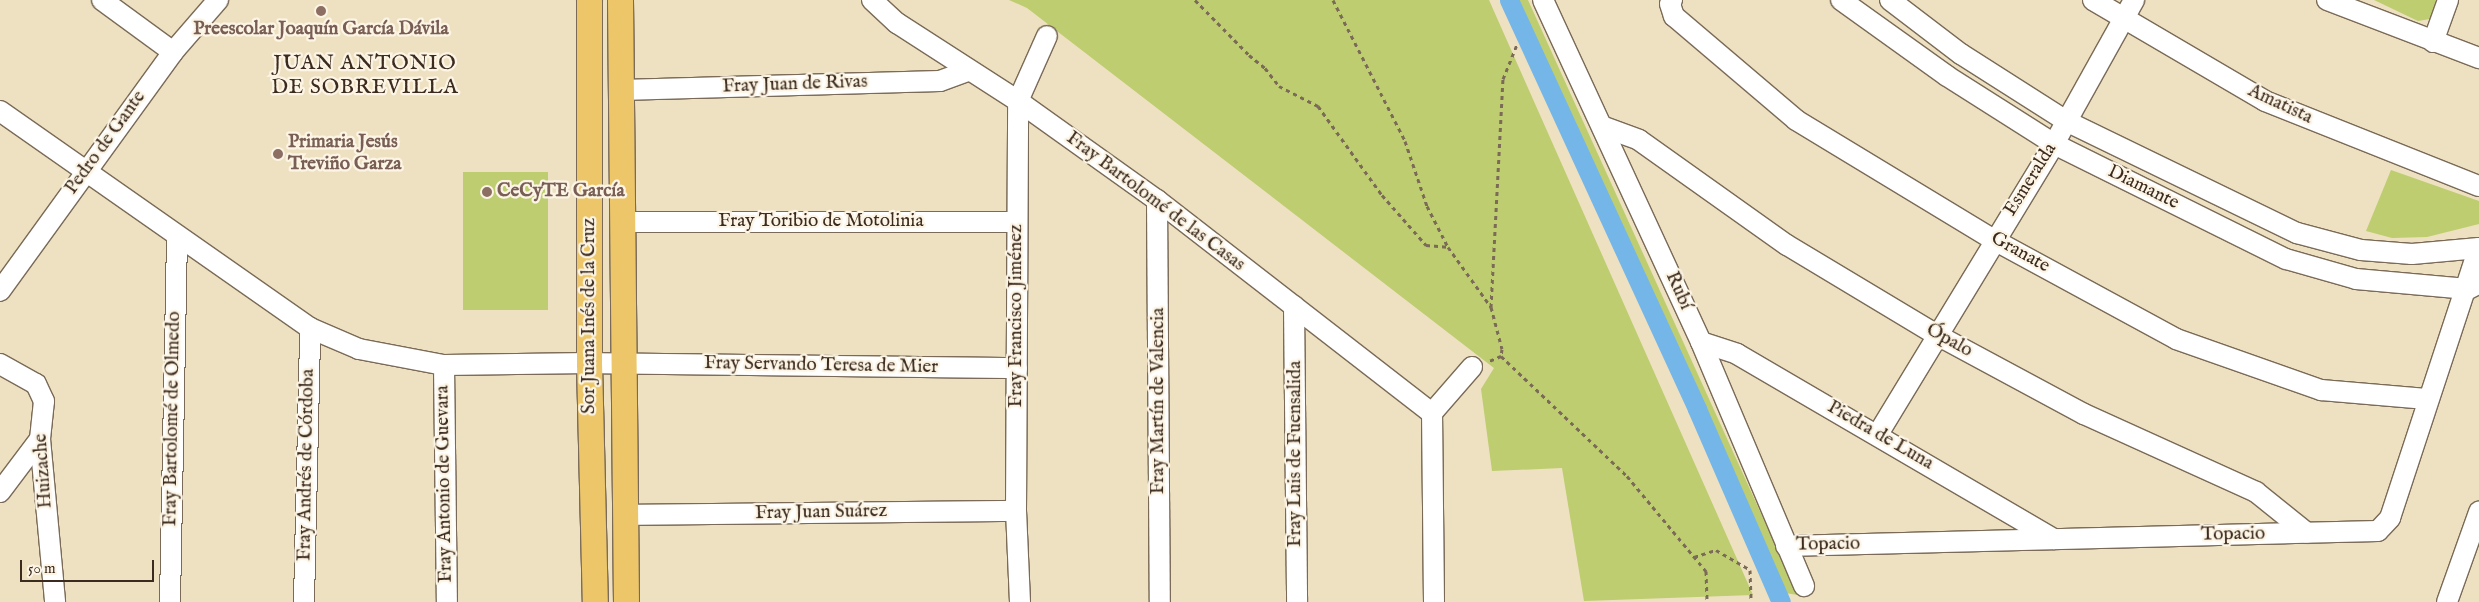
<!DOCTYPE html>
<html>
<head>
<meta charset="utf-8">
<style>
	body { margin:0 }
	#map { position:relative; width:2479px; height:602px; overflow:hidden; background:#eee1c1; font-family:"IM FELL English",serif }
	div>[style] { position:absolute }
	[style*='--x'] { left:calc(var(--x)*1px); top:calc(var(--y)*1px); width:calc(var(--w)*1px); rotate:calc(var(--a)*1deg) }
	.green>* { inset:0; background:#bdcd6f; transform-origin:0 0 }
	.canal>* { height:19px; margin:-9.5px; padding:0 9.5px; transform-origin:9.5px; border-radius:9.5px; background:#75b6e9 }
	.path>* { height:3px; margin-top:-1.5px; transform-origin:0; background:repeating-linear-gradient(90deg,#7a6a57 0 4px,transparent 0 8px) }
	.roads { filter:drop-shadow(1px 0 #7a6a57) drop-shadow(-1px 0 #7a6a57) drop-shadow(0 1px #7a6a57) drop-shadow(0 -1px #7a6a57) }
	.minor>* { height:20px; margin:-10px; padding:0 10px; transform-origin:10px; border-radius:10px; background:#fff }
	.major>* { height:25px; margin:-12.5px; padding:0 12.5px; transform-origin:12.5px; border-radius:12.5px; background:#ecc669 }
	.dots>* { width:14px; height:14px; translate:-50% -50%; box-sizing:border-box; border:2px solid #fcf5e5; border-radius:50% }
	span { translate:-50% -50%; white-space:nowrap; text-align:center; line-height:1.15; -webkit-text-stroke:4.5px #fcf5e5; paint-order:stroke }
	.education-label { font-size:19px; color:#785e54; font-weight:700 }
	.left { translate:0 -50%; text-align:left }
	.street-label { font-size:19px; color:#3b2a1e }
	.quarter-label { font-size:21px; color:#3b2a1e; letter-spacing:1px }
	.scale { position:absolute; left:20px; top:560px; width:134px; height:22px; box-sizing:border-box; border:2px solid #3b2a1e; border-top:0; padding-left:6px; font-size:15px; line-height:18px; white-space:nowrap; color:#3b2a1e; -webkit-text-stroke:4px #fcf5e5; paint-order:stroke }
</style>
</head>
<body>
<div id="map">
	<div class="green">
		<div style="clip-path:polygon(1009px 0,1489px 0,1753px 595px,1584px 601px,1562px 468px,1492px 471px,1481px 389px,1494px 368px,1027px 8px)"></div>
		<div style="clip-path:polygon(1519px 0,1528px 0,1798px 595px,1785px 593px)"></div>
		<div style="clip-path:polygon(2374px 0,2436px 0,2430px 19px,2418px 21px)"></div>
		<div style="clip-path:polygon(2391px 170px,2479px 201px,2479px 224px,2427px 237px,2392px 238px,2366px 231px)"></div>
		<div style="left:463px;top:172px;width:85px;height:138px"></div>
	</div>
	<div class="canal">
		<div style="--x:1509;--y:0;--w:450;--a:65.3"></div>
		<div style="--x:1697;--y:409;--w:210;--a:66.5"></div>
	</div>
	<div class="path">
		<div style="--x:1195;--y:0;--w:77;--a:45.5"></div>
		<div style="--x:1249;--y:55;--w:21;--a:39"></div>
		<div style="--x:1265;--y:68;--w:23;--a:52"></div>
		<div style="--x:1279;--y:86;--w:44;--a:27.1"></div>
		<div style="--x:1318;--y:106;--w:110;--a:54.3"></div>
		<div style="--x:1382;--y:195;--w:67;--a:48.7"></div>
		<div style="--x:1426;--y:245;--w:21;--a:5"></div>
		<div style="--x:1333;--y:0;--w:158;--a:62.9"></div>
		<div style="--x:1405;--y:141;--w:69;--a:71.3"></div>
		<div style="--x:1427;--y:206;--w:46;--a:62.9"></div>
		<div style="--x:1448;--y:247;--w:74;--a:54.4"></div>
		<div style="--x:1491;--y:307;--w:43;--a:75.3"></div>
		<div style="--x:1502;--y:349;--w:7;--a:98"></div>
		<div style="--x:1501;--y:356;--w:13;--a:157"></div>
		<div style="--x:1491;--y:307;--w:228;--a:-87"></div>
		<div style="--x:1503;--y:79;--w:38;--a:-68"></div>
		<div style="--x:1501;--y:356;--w:174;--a:43.6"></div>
		<div style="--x:1627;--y:476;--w:124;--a:50.3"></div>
		<div style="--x:1706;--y:571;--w:31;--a:88"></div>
		<div style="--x:1694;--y:557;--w:23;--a:-18"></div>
		<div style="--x:1716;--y:550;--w:39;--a:30"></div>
		<div style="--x:1750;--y:570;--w:32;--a:88"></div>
	</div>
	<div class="roads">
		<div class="minor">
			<div style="--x:102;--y:0;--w:88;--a:36.2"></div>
			<div style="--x:872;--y:0;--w:34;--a:43"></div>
			<div style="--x:897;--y:23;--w:144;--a:32.8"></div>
			<div style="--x:1018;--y:101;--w:171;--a:35.5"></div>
			<div style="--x:1157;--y:200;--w:348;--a:37.8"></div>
			<div style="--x:1543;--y:0;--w:377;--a:65.2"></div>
			<div style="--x:1701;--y:342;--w:265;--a:67.1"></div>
			<div style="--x:1672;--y:0;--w:4;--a:117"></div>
			<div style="--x:1670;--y:4;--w:13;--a:72"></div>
			<div style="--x:1674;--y:16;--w:160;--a:40.4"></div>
			<div style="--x:1796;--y:120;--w:232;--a:31.2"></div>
			<div style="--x:1994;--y:240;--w:207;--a:28.5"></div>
			<div style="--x:2176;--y:339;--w:154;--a:19.4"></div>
			<div style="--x:2321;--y:390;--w:106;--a:4.9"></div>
			<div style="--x:1841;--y:0;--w:130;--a:35.6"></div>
			<div style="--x:1947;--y:76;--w:127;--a:32.4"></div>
			<div style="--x:2054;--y:144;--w:259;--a:26.4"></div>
			<div style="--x:2286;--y:259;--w:73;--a:15.9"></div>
			<div style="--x:2356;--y:279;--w:112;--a:5.1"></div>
			<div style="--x:2468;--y:289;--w:11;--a:-27"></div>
			<div style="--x:1890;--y:0;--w:89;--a:37.3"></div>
			<div style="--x:1961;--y:54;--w:125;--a:32.5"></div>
			<div style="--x:2066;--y:121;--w:257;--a:25.9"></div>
			<div style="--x:2297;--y:233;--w:66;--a:14.9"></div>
			<div style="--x:2361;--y:250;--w:51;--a:4.5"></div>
			<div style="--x:2412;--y:254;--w:67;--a:-5.1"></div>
			<div style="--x:2093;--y:0;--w:199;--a:30.4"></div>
			<div style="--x:2265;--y:101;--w:230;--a:21.7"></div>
			<div style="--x:2327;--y:0;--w:163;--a:20.9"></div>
			<div style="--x:2433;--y:42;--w:45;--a:-70.3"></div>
			<div style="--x:621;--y:90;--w:319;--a:-1.6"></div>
			<div style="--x:940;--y:81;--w:29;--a:-20"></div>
			<div style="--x:0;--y:111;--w:378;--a:35"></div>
			<div style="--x:310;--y:328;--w:53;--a:23.2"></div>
			<div style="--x:359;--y:349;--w:86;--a:10.7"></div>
			<div style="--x:444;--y:365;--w:145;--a:-0.8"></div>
			<div style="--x:589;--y:363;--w:428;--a:0.7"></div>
			<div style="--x:1604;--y:127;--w:37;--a:20"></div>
			<div style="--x:1639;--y:140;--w:181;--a:35.4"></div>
			<div style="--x:1787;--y:245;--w:175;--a:31"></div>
			<div style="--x:1937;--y:335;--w:167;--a:28.3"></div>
			<div style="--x:2084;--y:414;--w:189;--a:24.4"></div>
			<div style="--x:2256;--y:492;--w:65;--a:38.8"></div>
			<div style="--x:1157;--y:200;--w:402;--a:89.6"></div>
			<div style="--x:624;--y:222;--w:393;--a:0"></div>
			<div style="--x:0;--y:291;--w:295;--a:-54.1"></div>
			<div style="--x:173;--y:52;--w:69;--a:-49.1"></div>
			<div style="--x:1294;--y:306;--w:296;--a:89.4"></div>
			<div style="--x:1701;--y:342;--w:38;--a:18"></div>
			<div style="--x:1737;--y:354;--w:367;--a:30.3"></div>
			<div style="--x:0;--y:364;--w:41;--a:29.1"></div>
			<div style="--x:36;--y:384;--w:19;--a:65"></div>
			<div style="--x:44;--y:401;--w:38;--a:96"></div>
			<div style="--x:40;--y:439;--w:164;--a:84.7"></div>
			<div style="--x:444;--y:365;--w:237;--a:89.3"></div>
			<div style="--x:1878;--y:434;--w:339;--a:-58.7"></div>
			<div style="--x:2054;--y:144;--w:165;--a:-60.9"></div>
			<div style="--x:0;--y:492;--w:66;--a:-53"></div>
			<div style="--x:626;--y:515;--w:390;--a:-0.6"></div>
			<div style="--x:1786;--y:546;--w:592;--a:-1.45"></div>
			<div style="--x:2378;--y:531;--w:18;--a:-47"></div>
			<div style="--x:2390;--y:518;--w:284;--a:-71.8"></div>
			<div style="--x:170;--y:602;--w:366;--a:-88.9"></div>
			<div style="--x:304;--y:602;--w:274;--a:-88.7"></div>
			<div style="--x:1020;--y:602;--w:91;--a:-92.5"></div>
			<div style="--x:1016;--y:511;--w:410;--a:-89.7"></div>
			<div style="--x:1018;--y:101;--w:71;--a:-66"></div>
			<div style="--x:1434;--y:602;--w:189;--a:-90.6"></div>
			<div style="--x:1432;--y:413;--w:61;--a:-49"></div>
			<div style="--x:2447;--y:602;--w:96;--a:-70.4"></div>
		</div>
		<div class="major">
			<div style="--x:589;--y:0;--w:363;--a:90"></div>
			<div style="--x:589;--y:363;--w:239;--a:88.6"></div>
			<div style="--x:620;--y:0;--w:602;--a:89.43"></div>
		</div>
	</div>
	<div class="dots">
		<div style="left:321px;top:11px;background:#8d6e63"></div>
		<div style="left:278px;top:154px;background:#8d6e63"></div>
		<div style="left:487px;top:192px;background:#8d6e63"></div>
	</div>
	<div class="education-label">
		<span style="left:321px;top:30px">Preescolar Joaquín García Dávila</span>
		<span class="left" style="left:288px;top:154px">Primaria Jesús<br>Treviño Garza</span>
		<span class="left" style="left:497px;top:192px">CeCyTE García</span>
	</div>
	<div class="street-label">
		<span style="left:795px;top:85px;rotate:-2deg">Fray Juan de Rivas</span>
		<span style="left:2280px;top:105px;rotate:25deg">Amatista</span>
		<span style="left:106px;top:143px;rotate:-54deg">Pedro de Gante</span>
		<span style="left:2031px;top:180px;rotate:-58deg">Esmeralda</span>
		<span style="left:2143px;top:188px;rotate:26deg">Diamante</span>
		<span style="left:1155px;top:202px;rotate:37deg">Fray Bartolomé de las Casas</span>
		<span style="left:821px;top:222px">Fray Toribio de Motolinia</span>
		<span style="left:2020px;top:253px;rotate:29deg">Granate</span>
		<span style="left:1678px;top:291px;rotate:66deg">Rubí</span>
		<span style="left:590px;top:316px;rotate:-90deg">Sor Juana Inés de la Cruz</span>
		<span style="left:1017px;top:316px;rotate:-90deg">Fray Francisco Jiménez</span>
		<span style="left:1949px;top:341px;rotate:29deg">Ópalo</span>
		<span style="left:821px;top:366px;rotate:1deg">Fray Servando Teresa de Mier</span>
		<span style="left:1159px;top:401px;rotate:-90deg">Fray Martín de Valencia</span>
		<span style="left:173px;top:419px;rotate:-89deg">Fray Bartolomé de Olmedo</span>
		<span style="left:1880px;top:436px;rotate:30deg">Piedra de Luna</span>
		<span style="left:1296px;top:454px;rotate:-90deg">Fray Luis de Fuensalida</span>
		<span style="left:307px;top:465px;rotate:-89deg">Fray Andrés de Córdoba</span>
		<span style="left:44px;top:471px;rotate:-94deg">Huizache</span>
		<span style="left:445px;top:484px;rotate:-91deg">Fray Antonio de Guevara</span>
		<span style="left:821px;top:513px;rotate:-1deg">Fray Juan Suárez</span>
		<span style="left:2233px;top:535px;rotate:-1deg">Topacio</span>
		<span style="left:1828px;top:545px;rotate:-1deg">Topacio</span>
	</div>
	<div class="quarter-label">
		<span style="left:365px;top:76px">JUAN ANTONIO<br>DE SOBREVILLA</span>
	</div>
	<div class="scale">50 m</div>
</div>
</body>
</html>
